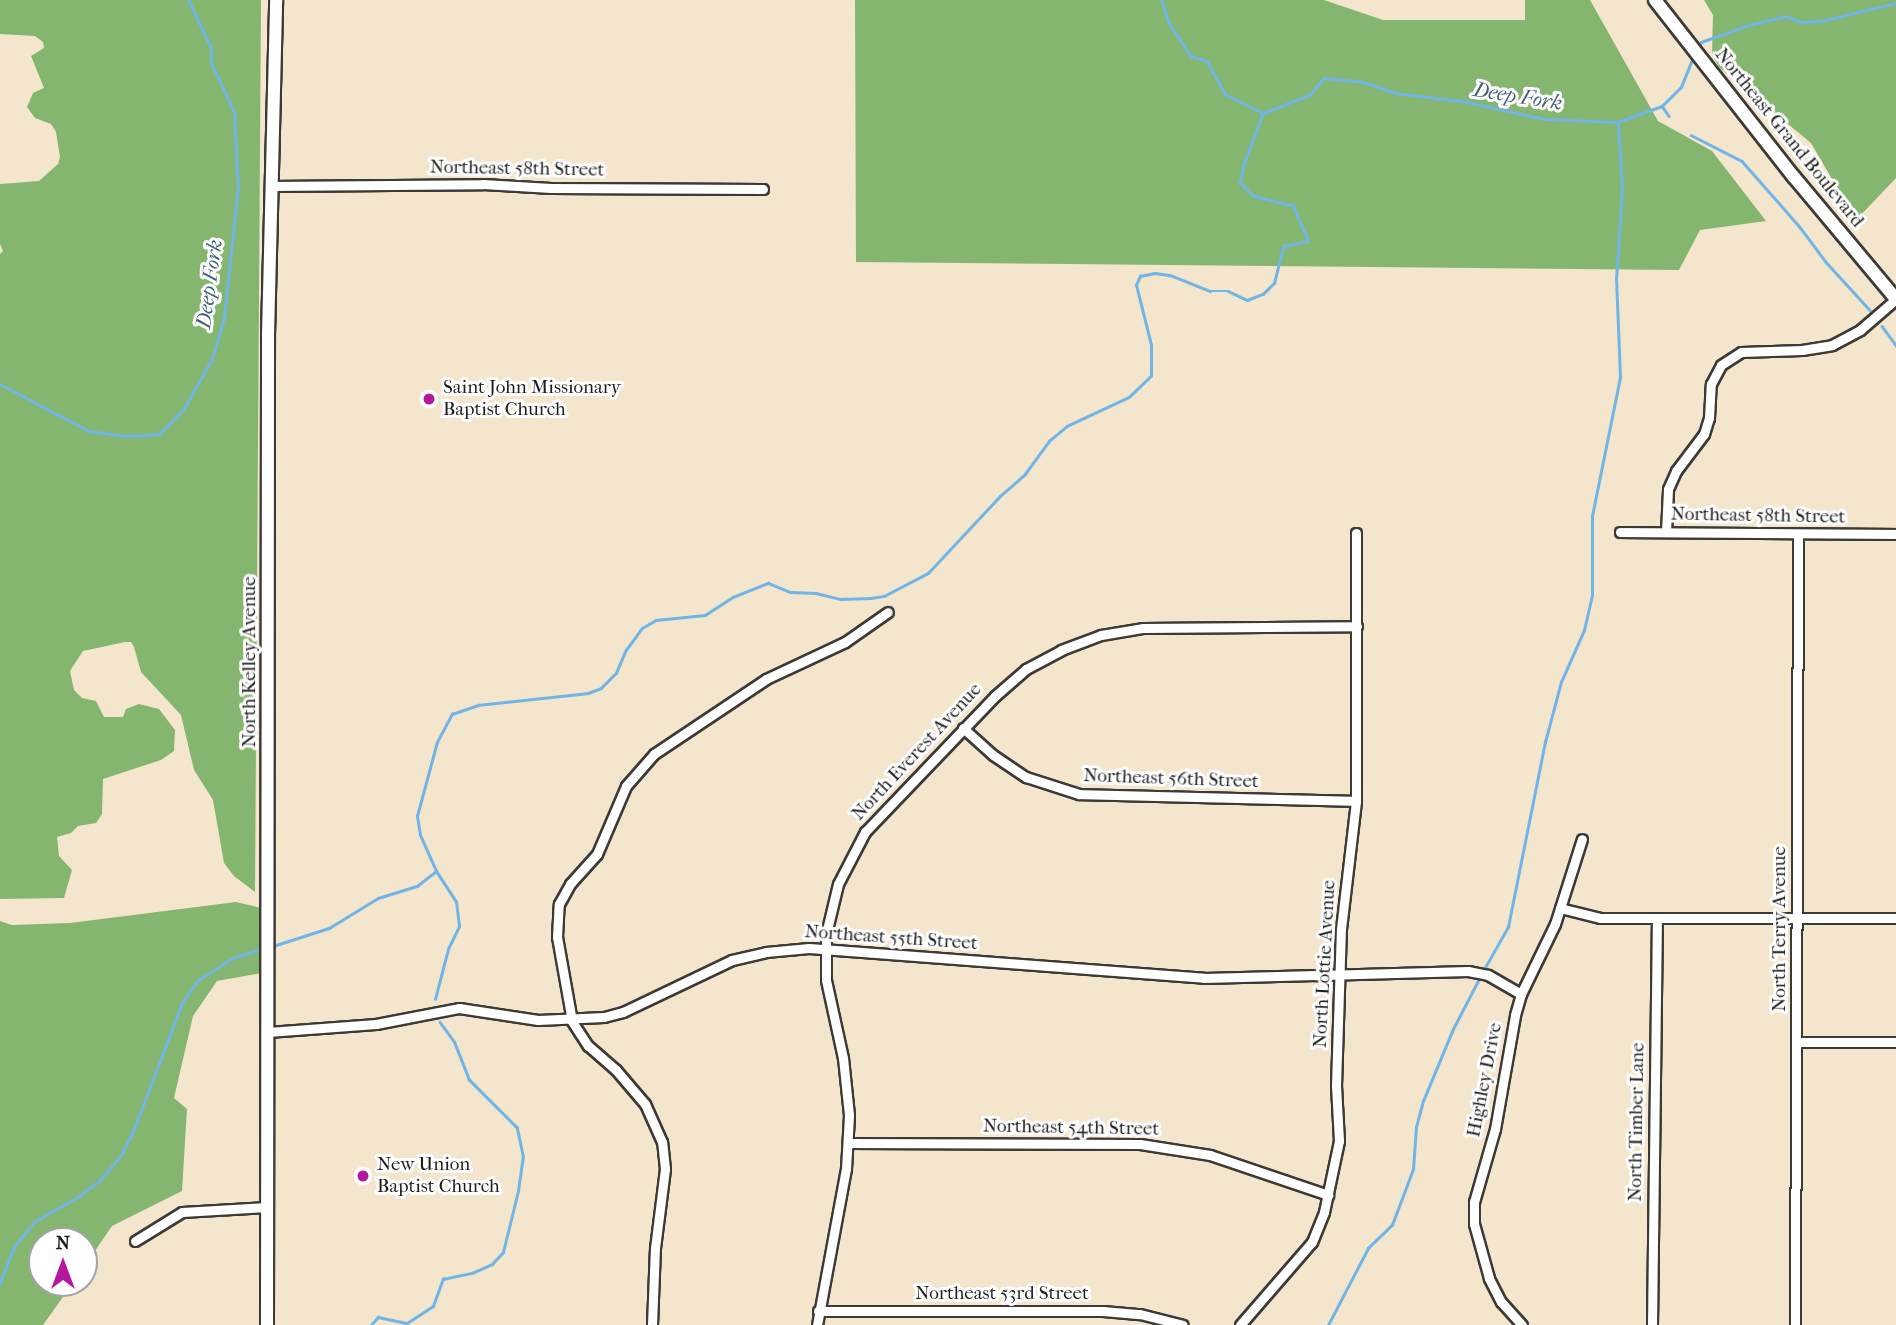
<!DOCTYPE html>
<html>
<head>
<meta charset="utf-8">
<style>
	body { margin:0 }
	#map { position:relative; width:1896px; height:1325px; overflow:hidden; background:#f4e5cd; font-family:"IM FELL French Canon",serif }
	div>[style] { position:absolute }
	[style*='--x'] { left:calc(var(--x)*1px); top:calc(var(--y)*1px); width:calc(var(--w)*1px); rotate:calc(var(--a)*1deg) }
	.forest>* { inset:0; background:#85b66f }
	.stream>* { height:2.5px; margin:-1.25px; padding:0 1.25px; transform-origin:1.25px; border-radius:1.25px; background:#70b5e6 }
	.roads { filter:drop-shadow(2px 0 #3c3a37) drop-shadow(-2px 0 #3c3a37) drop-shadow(0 2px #3c3a37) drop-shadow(0 -2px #3c3a37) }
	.street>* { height:9px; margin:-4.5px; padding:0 4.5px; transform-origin:4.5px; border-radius:4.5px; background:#fff }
	.secondary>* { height:12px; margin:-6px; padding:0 6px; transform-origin:6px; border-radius:6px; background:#fff }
	.dots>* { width:19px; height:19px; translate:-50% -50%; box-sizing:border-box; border:4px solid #fff; border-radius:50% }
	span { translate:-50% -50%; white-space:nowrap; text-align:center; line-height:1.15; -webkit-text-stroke:6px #fff; paint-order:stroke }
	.street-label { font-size:19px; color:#1c1c1c }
	.poi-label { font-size:19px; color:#1c1c1c }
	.left { translate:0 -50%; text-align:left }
	.water-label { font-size:21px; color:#426177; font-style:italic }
	.north { position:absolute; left:28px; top:1227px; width:70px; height:70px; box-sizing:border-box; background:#fff; border:2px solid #a4a4a4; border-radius:50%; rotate:0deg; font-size:19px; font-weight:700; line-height:28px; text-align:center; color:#1c1c1c }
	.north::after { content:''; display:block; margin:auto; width:24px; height:32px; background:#b5179e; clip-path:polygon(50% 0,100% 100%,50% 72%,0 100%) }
</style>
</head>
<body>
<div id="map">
	<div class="forest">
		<div style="clip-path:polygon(0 0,261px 0,255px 892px,234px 876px,224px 863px,213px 800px,194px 770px,181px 715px,141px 672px,134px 647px,131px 642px,125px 642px,83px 651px,70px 671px,74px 690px,82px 698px,96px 701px,104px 717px,123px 717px,126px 709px,139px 704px,159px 709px,175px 730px,174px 751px,161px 760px,103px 779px,102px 814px,96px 823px,78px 826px,71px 833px,57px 837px,59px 856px,72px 870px,64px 898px,0 899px,0 254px,3px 251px,0 244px,0 184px,39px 181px,58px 164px,60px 157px,56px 132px,51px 124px,35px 118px,27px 107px,33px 93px,44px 88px,31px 56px,44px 48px,43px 42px,35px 36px,0 34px)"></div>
		<div style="clip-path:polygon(855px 0,1324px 0,1383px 20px,1525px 20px,1525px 0,1590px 0,1658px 121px,1712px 151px,1766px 221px,1700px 230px,1679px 270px,856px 262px)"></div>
		<div style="clip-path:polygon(1704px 0,1896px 0,1896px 178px,1856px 220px,1811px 143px,1720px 68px,1712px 55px,1713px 15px)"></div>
		<div style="clip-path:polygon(236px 902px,261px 908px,262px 973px,217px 981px,193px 1016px,174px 1098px,187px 1109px,182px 1191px,112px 1226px,84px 1267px,84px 1241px,42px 1241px,42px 1283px,73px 1283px,43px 1325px,0 1325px,0 921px,12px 925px,70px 923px)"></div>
	</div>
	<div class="stream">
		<div style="--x:1162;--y:0;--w:24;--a:73"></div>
		<div style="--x:1169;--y:23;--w:40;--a:56"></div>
		<div style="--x:1191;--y:56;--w:17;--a:17"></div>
		<div style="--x:1207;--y:61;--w:38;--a:61"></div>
		<div style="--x:1225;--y:94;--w:42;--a:26.6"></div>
		<div style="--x:1699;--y:46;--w:4;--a:-63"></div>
		<div style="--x:1701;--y:42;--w:50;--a:-19.9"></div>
		<div style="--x:1748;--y:25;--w:39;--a:-13"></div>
		<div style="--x:1786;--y:16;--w:16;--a:22"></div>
		<div style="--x:1801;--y:22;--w:20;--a:-3"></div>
		<div style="--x:1821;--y:21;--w:77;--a:-13.5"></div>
		<div style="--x:1662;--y:106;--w:12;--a:55"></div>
		<div style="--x:1263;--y:113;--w:50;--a:-21"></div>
		<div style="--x:1310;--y:95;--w:22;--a:-51"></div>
		<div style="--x:1324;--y:78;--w:40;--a:5.7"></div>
		<div style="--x:1364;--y:82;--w:34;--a:19"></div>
		<div style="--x:1396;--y:93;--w:72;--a:7.2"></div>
		<div style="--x:1467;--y:102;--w:79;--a:12.4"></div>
		<div style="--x:1544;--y:119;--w:74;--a:2.3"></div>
		<div style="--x:1618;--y:122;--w:47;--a:-20"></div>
		<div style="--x:1662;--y:106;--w:27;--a:-45"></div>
		<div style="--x:1681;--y:87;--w:35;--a:-68"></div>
		<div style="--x:1691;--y:135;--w:57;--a:27"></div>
		<div style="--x:1742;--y:161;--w:88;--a:48.7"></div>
		<div style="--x:1800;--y:227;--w:44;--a:53.4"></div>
		<div style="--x:1826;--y:262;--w:65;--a:47.5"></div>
		<div style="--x:1882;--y:326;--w:24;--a:54"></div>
		<div style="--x:0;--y:384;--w:101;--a:27.8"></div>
		<div style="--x:89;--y:431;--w:35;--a:8"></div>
		<div style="--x:124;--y:436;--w:35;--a:-3"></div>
		<div style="--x:159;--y:434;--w:34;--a:-45"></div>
		<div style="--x:183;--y:410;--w:59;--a:-60.4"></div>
		<div style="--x:212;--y:359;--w:43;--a:-73.7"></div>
		<div style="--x:224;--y:318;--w:132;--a:-83.9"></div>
		<div style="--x:238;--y:187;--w:75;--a:-93.1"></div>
		<div style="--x:234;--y:112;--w:54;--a:-115.1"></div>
		<div style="--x:211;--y:63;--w:15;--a:-90"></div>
		<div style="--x:211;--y:48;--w:53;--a:-115.6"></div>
		<div style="--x:273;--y:946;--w:59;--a:-17.8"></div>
		<div style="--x:329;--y:928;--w:57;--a:-31.5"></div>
		<div style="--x:378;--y:898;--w:41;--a:-17.1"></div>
		<div style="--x:417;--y:886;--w:24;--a:-38"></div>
		<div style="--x:1483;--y:971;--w:51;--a:-60.4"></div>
		<div style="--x:1508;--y:927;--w:189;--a:-78.7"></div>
		<div style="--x:1545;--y:742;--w:62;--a:-75.1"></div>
		<div style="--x:1561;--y:682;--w:57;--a:-66.1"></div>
		<div style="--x:1584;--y:630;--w:36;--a:-77"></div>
		<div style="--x:1592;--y:595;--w:79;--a:-90"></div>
		<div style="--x:1592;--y:516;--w:142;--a:-78.6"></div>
		<div style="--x:1620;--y:377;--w:98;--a:-92.3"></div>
		<div style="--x:1616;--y:279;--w:89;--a:-86.1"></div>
		<div style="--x:1622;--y:190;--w:68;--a:-93.4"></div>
		<div style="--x:435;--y:999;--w:52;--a:-75.4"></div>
		<div style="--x:448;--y:949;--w:25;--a:-64"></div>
		<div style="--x:459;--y:926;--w:24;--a:-97"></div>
		<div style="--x:456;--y:902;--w:37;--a:-123"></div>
		<div style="--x:436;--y:871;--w:39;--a:-114"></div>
		<div style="--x:420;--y:835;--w:19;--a:-99"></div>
		<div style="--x:417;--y:816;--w:77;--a:-74.9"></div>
		<div style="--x:437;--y:742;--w:32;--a:-62"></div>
		<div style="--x:452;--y:714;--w:28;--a:-19"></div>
		<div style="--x:478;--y:705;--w:111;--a:-6.2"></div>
		<div style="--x:588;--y:693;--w:14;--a:-21"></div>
		<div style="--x:601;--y:688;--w:21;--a:-45"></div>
		<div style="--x:616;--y:673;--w:25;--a:-67"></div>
		<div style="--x:626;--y:650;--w:27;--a:-54"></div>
		<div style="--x:642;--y:628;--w:16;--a:-30"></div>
		<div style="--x:656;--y:620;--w:49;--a:-5.8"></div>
		<div style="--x:705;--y:615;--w:33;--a:-33"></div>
		<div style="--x:733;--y:597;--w:38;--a:-22"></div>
		<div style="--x:768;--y:583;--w:24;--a:22"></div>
		<div style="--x:790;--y:592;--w:26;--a:2"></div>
		<div style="--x:816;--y:593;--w:25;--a:14"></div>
		<div style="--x:840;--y:599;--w:31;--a:-2"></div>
		<div style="--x:871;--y:598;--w:13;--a:-9"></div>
		<div style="--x:884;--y:596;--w:50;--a:-27.6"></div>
		<div style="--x:928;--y:573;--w:105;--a:-46.9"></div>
		<div style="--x:1000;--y:496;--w:33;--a:-41"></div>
		<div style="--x:1025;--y:474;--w:41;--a:-54"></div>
		<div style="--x:1049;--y:441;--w:23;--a:-40"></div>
		<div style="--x:1067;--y:426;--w:68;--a:-25.1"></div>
		<div style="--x:1129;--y:397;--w:30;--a:-44"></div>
		<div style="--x:1151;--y:376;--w:31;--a:-90"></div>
		<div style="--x:1151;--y:345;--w:62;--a:-104"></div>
		<div style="--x:1136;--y:285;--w:10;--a:-66"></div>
		<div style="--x:1140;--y:276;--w:15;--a:-11"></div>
		<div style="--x:1155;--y:273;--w:15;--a:8"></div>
		<div style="--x:1170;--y:275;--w:43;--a:21.8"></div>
		<div style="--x:1210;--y:291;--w:18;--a:0"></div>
		<div style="--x:1228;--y:291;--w:21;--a:25"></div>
		<div style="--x:1247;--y:300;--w:17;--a:-21"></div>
		<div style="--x:1263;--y:294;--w:16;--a:-45"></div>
		<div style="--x:1274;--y:283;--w:38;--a:-76"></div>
		<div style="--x:1283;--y:246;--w:25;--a:-11"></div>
		<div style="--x:1308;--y:241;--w:38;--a:-113"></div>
		<div style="--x:1293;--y:206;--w:41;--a:-166"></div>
		<div style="--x:1253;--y:196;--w:18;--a:-135"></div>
		<div style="--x:1240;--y:183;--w:17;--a:-80"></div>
		<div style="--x:1243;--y:166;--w:57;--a:-69.3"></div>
		<div style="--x:0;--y:1283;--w:39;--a:-69"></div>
		<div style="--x:14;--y:1247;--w:32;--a:-51"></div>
		<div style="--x:34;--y:1222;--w:52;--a:-30"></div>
		<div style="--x:79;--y:1196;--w:25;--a:-37"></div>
		<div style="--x:99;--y:1181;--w:32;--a:-49"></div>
		<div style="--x:120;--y:1157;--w:31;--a:-63"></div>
		<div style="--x:134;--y:1129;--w:137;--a:-69.1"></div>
		<div style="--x:183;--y:1001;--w:26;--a:-54"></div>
		<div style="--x:198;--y:980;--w:41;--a:-32.2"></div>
		<div style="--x:233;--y:958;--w:32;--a:-18"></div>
		<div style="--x:371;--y:1325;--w:11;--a:-49"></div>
		<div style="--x:378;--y:1317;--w:30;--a:12"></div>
		<div style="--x:407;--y:1323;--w:31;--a:-33"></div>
		<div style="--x:433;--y:1306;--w:29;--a:-70"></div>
		<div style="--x:443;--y:1279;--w:30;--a:-12"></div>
		<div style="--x:472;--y:1273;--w:22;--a:-24"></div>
		<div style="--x:492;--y:1264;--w:16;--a:-47"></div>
		<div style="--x:503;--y:1252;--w:63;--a:-76.2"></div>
		<div style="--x:518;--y:1191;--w:34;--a:-82"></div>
		<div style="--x:523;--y:1157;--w:30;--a:-102"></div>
		<div style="--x:517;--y:1128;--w:68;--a:-135"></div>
		<div style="--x:469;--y:1080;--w:41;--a:-111.5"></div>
		<div style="--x:454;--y:1042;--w:24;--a:-126"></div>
		<div style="--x:1328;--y:1325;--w:87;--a:-62.5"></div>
		<div style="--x:1368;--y:1248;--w:33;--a:-44"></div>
		<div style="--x:1392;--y:1225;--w:60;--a:-69.4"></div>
		<div style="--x:1413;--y:1169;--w:42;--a:-85.9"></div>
		<div style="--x:1416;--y:1127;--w:27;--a:-75"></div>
		<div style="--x:1423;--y:1101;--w:78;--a:-67.4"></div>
		<div style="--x:1453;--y:1029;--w:59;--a:-62.6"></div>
	</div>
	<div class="roads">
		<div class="street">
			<div style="--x:270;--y:186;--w:213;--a:-0.5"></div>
			<div style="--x:483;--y:184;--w:68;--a:3.4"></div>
			<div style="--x:551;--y:188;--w:212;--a:0.3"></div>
			<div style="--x:1620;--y:532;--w:276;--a:0.4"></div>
			<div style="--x:1666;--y:532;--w:43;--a:-87.3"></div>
			<div style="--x:1668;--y:489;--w:20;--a:-66"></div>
			<div style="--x:1676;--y:471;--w:46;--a:-52.9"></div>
			<div style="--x:1704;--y:434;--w:17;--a:-73"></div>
			<div style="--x:1709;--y:418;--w:34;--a:-87"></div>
			<div style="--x:1711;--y:384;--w:21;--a:-62"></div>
			<div style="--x:1721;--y:365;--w:24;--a:-33"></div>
			<div style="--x:1741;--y:352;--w:61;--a:-1.9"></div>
			<div style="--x:1802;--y:350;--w:30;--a:-9"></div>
			<div style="--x:1832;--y:345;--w:32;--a:-28"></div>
			<div style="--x:1860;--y:330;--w:48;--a:-40.7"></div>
			<div style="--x:963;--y:728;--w:40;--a:42"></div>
			<div style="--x:993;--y:755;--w:40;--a:34"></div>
			<div style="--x:1026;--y:777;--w:56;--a:17.8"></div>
			<div style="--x:1079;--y:794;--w:277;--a:1.4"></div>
			<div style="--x:1560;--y:908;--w:41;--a:14"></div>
			<div style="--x:1600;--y:918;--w:296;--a:0"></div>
			<div style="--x:268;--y:1032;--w:108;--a:-4.2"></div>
			<div style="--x:376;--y:1024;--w:85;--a:-10.9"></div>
			<div style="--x:459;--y:1008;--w:80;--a:8.6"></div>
			<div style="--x:538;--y:1020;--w:66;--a:-2.6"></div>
			<div style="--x:604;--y:1017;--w:20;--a:-15"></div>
			<div style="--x:623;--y:1012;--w:121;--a:-25.5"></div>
			<div style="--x:732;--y:960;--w:35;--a:-13"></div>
			<div style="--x:766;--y:952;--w:43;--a:-5.3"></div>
			<div style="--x:809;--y:948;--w:396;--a:4.3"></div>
			<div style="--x:1204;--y:978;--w:264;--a:-1.5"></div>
			<div style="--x:1468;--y:971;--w:20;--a:11"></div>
			<div style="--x:1488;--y:975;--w:38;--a:30"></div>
			<div style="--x:1797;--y:1042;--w:99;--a:0"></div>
			<div style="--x:848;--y:1143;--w:292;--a:0.2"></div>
			<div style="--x:1140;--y:1144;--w:71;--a:8.9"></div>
			<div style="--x:1210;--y:1155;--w:125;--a:18.7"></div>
			<div style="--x:135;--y:1241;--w:55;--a:-31.7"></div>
			<div style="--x:182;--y:1212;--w:85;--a:-3.4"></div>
			<div style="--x:818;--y:1311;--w:285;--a:0"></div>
			<div style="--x:1103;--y:1311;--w:37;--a:5"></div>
			<div style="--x:1140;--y:1314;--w:44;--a:14.3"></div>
			<div style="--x:652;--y:1325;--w:77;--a:-87.8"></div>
			<div style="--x:655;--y:1248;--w:80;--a:-82.8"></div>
			<div style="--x:665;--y:1169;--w:27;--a:-96"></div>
			<div style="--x:662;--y:1142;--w:42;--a:-114.1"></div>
			<div style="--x:645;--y:1104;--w:45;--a:-130.5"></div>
			<div style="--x:616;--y:1070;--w:37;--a:-139"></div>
			<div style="--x:588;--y:1046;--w:30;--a:-123"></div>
			<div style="--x:572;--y:1021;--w:85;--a:-100.1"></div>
			<div style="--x:557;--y:937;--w:33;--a:-87"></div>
			<div style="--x:559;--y:904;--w:23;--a:-61"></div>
			<div style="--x:570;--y:884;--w:40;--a:-48"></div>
			<div style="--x:597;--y:854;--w:74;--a:-66.9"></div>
			<div style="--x:626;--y:786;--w:43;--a:-48.8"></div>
			<div style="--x:654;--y:754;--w:135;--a:-33.8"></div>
			<div style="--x:766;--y:679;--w:87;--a:-25.1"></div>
			<div style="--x:845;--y:642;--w:52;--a:-34.9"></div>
			<div style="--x:817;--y:1325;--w:159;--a:-79.5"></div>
			<div style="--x:846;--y:1169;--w:54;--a:-86.8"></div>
			<div style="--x:849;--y:1115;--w:57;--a:-96"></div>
			<div style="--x:843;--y:1058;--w:80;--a:-102.3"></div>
			<div style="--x:826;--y:980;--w:46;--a:-90"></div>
			<div style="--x:826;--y:934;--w:51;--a:-76.5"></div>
			<div style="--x:838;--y:884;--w:59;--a:-62.6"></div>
			<div style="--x:865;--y:832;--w:188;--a:-46.3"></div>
			<div style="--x:995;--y:696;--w:41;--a:-41.1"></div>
			<div style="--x:1026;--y:669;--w:40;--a:-28"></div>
			<div style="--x:1061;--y:650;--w:43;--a:-20.6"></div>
			<div style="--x:1101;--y:635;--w:43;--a:-9.5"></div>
			<div style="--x:1143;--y:628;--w:214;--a:-0.5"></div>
			<div style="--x:1240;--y:1325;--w:110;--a:-49.1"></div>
			<div style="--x:1312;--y:1242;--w:32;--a:-68"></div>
			<div style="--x:1324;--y:1212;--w:73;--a:-78.1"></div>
			<div style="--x:1339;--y:1141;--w:55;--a:-93.1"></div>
			<div style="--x:1336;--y:1086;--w:157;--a:-88.2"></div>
			<div style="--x:1341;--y:929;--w:129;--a:-83.3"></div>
			<div style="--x:1356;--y:801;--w:268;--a:-90"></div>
			<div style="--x:1522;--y:1325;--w:31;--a:-132"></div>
			<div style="--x:1501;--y:1302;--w:27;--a:-117"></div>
			<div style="--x:1489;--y:1278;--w:56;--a:-105.5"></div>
			<div style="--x:1474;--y:1224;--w:22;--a:-90"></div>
			<div style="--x:1474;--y:1202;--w:76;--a:-74"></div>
			<div style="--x:1495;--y:1129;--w:116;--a:-80"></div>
			<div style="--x:1515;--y:1015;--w:22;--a:-74"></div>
			<div style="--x:1521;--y:994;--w:78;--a:-64.1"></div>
			<div style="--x:1555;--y:924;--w:89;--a:-72.4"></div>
			<div style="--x:1652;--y:1325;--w:406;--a:-89.3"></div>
			<div style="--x:1795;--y:1325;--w:791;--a:-89.78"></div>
		</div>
		<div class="secondary">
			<div style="--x:1655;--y:0;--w:225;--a:51.9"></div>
			<div style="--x:1794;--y:177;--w:159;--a:50.1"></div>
			<div style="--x:267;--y:1325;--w:990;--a:-89.94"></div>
			<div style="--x:268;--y:335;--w:335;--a:-88.6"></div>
		</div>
	</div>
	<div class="dots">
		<div style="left:429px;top:399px;background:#b5179e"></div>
		<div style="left:363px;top:1176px;background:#b5179e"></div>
	</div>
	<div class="street-label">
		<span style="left:1789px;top:138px;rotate:51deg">Northeast Grand Boulevard</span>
		<span style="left:517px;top:169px;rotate:1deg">Northeast 58th Street</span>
		<span style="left:1758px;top:516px;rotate:1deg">Northeast 58th Street</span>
		<span style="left:250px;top:662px;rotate:-90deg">North Kelley Avenue</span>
		<span style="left:917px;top:752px;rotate:-47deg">North Everest Avenue</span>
		<span style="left:1171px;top:779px;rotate:2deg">Northeast 56th Street</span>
		<span style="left:1780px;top:929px;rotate:-90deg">North Terry Avenue</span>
		<span style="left:891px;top:938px;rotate:4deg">Northeast 55th Street</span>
		<span style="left:1325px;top:964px;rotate:-87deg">North Lottie Avenue</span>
		<span style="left:1485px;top:1080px;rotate:-79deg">Highley Drive</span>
		<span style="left:1637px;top:1122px;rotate:-89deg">North Timber Lane</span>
		<span style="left:1071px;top:1128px;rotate:1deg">Northeast 54th Street</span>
		<span style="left:1002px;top:1294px">Northeast 53rd Street</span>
	</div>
	<div class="poi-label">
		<span class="left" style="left:443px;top:399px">Saint John Missionary<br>Baptist Church</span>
		<span class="left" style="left:377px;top:1176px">New Union<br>Baptist Church</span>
	</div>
	<div class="water-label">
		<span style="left:1518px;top:96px;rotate:9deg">Deep Fork</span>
		<span style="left:209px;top:284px;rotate:-82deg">Deep Fork</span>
	</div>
	<div class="north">N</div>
</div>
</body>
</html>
